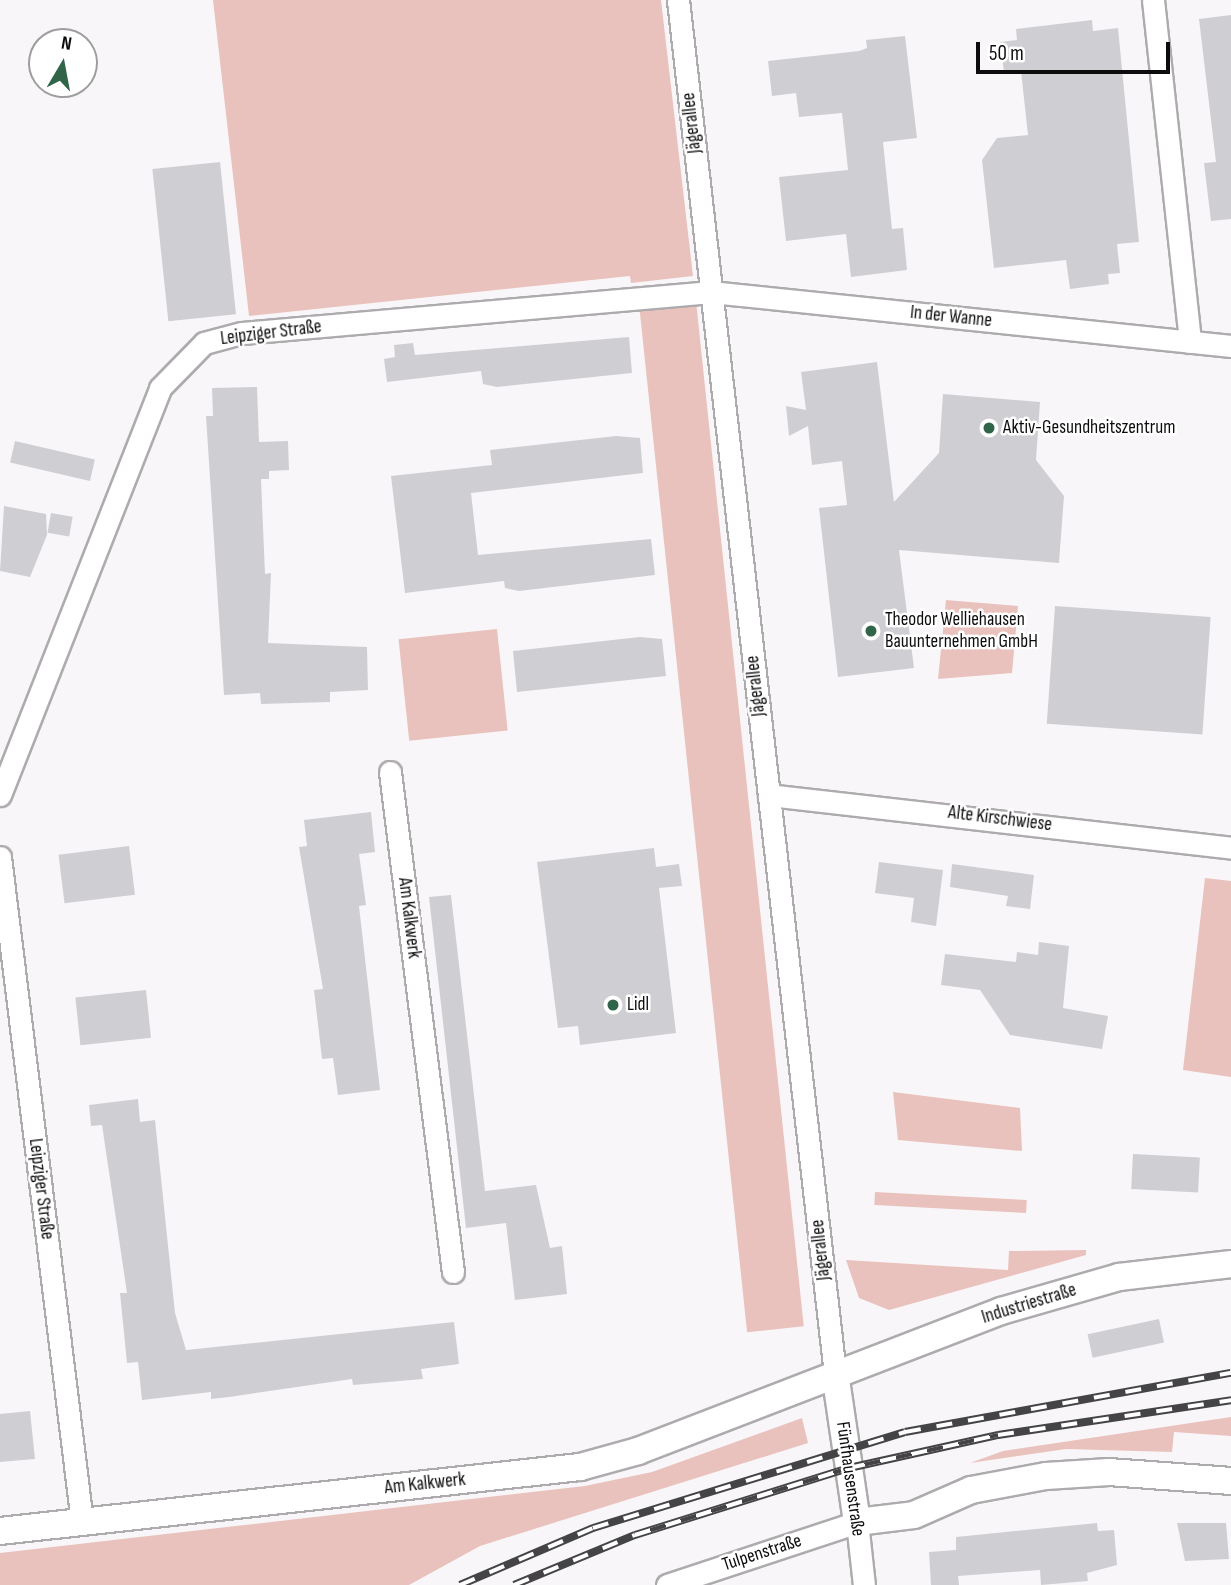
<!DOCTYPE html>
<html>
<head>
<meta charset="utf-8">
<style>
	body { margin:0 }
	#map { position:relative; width:1231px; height:1585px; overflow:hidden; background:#f9f6f9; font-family:"Sofia Sans Condensed",sans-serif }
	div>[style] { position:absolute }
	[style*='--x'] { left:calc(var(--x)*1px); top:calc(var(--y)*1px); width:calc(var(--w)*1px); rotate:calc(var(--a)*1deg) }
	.green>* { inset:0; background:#eac2bd; transform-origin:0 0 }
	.building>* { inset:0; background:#cfcfd3; transform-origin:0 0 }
	.roads { filter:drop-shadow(2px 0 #aeabae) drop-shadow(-2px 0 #aeabae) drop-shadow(0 2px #aeabae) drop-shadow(0 -2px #aeabae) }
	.minor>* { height:21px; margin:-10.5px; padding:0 10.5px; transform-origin:10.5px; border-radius:10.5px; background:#fff }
	.tertiary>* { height:26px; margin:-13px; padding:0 13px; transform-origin:13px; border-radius:13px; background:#fff }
	.rail>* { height:8px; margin-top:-4px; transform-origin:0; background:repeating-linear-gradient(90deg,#fff 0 16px,#444345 0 32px); box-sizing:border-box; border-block:2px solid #444345 }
	.dots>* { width:19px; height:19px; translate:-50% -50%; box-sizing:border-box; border:4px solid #fff; border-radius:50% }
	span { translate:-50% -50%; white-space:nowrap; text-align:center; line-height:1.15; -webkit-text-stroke:5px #fff; paint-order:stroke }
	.street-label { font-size:19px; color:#0c0c0d }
	.poi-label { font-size:19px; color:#0c0c0d }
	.left { translate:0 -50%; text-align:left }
	.north { position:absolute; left:28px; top:28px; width:70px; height:70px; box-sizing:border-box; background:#fff; border:2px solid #9e9e9e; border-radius:50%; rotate:10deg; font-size:19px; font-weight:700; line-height:28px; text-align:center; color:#0c0c0d }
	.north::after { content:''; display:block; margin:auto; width:24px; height:32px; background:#31654a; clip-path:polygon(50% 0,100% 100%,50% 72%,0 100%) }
	.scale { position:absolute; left:976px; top:42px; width:194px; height:32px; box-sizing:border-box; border:4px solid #0c0c0d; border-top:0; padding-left:9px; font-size:21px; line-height:24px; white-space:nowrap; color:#0c0c0d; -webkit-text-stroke:5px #fff; paint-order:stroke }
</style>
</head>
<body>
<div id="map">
	<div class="green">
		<div style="clip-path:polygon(213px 0,661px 0,693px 276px,631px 283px,630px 276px,249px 316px)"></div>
		<div style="left:696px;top:301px;width:1031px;height:57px;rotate:84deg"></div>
		<div style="clip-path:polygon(946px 600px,1018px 606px,1012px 673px,938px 679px)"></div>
		<div style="left:497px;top:629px;width:102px;height:99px;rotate:84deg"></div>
		<div style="clip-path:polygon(1205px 878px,1231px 881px,1231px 1077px,1183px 1070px)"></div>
		<div style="clip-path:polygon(893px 1092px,1020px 1108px,1022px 1151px,898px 1140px)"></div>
		<div style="left:875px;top:1192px;width:152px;height:13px;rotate:3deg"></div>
		<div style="clip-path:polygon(1086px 1250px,1086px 1255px,889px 1310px,859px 1298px,846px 1260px,1008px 1270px,1009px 1251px)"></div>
		<div style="clip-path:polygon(1231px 1417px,1231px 1436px,1174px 1432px,1172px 1452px,1066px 1449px,970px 1463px,1003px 1451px)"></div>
		<div style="clip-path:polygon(802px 1418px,808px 1443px,480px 1546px,409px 1585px,0 1585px,0 1553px,585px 1486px,652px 1472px)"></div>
	</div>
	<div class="building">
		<div style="clip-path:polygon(1231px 15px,1231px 219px,1211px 221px,1204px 163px,1216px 162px,1199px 19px)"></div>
		<div style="clip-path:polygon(1092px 20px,1093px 31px,1118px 28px,1139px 242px,1117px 244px,1120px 273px,1108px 274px,1109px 284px,1070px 289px,1066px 260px,994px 268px,982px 160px,997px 138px,1028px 135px,1021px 71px,1004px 72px,1000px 42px,1017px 40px,1016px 29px)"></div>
		<div style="clip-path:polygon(905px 36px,917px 138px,883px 142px,892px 229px,903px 228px,907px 270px,851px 277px,846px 234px,786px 241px,779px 177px,848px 170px,842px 113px,799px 117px,796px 93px,772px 96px,768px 61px,859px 51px,867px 48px,866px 40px)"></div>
		<div style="left:220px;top:162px;width:153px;height:68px;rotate:84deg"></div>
		<div style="clip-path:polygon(629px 337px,632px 373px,497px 387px,483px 384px,481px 371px,387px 382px,384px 359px,395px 357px,394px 345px,413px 343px,415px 355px)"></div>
		<div style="clip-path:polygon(877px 362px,894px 502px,939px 453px,943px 394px,1040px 402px,1036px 460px,1064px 496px,1059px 563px,899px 550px,914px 668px,838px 677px,819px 508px,847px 505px,842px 461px,812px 465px,808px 426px,789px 436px,786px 406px,806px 410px,801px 372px)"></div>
		<div style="clip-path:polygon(257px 387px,259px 442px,288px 441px,289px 470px,269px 471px,269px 479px,261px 479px,265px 574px,271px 573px,268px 643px,367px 647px,368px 690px,330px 692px,330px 702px,261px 704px,260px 693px,224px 695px,206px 416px,213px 416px,212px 388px)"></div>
		<div style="clip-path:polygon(616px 436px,640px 438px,643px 473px,471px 493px,478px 555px,651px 539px,655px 575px,519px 591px,505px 588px,504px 581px,405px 593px,391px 476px,492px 465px,490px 450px)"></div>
		<div style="left:15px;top:441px;width:82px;height:22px;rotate:13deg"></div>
		<div style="clip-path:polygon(4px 506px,46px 514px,47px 535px,30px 577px,0 571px)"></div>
		<div style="left:51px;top:513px;width:22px;height:20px;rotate:10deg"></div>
		<div style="left:1055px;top:606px;width:156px;height:118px;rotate:4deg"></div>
		<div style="clip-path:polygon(640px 637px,662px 639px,666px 676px,517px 692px,513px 651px)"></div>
		<div style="clip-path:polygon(371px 812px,375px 852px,359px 854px,366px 905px,359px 906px,380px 1090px,338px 1095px,333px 1058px,322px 1059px,314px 990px,323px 989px,299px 847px,307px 846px,304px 820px)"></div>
		<div style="left:129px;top:846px;width:49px;height:71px;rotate:83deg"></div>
		<div style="clip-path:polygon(654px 848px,656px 867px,679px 864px,682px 886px,659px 888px,676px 1033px,580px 1045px,578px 1026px,558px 1028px,537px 862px)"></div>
		<div style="clip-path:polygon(879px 862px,943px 870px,936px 926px,911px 922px,914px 898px,875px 893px)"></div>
		<div style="clip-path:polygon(952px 864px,1034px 875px,1030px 909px,1006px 906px,1008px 896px,950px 887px)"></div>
		<div style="clip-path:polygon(451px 895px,485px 1191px,536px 1185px,550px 1248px,562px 1246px,567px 1294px,515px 1300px,506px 1223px,466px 1228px,429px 897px)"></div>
		<div style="clip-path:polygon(1039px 942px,1069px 946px,1063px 1008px,1108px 1016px,1102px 1049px,1010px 1035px,980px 990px,941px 985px,945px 954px,1016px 962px,1017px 952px,1038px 955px)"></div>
		<div style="left:146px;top:990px;width:48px;height:71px;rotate:84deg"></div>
		<div style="clip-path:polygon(138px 1099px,140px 1122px,155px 1120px,175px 1313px,186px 1350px,454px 1322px,459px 1364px,421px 1369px,423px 1379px,353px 1385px,352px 1379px,229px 1397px,211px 1399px,211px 1392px,142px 1400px,138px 1362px,127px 1363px,120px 1293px,127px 1293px,102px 1125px,91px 1126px,89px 1105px)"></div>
		<div style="left:1133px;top:1154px;width:67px;height:35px;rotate:3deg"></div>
		<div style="left:1159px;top:1319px;width:24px;height:73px;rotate:78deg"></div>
		<div style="clip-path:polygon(30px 1411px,35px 1459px,0 1462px,0 1414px)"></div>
		<div style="clip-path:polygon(1097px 1523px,1098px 1531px,1114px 1530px,1117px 1565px,1087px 1573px,1088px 1581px,1041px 1585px,1040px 1570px,958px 1576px,959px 1585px,931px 1585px,929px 1552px,956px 1550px,956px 1537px)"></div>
		<div style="clip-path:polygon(1177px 1523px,1226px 1523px,1229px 1559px,1185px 1561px)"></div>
	</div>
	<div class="roads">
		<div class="minor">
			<div style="--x:678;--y:0;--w:1382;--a:83.48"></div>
			<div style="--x:1153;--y:0;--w:344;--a:83.8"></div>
			<div style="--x:390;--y:772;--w:504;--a:82.82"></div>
			<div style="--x:0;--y:795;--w:437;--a:-68.5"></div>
			<div style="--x:160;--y:388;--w:63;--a:-45.6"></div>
			<div style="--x:204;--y:343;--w:39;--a:-15"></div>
			<div style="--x:242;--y:333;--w:471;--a:-5"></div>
			<div style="--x:711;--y:292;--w:523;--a:5.93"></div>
			<div style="--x:769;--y:795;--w:465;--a:6.5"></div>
			<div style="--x:0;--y:857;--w:670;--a:82.97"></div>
			<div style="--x:667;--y:1585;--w:200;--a:-18.3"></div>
			<div style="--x:857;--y:1522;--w:63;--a:83.7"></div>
		</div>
		<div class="tertiary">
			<div style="--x:835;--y:1373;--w:151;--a:81.6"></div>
			<div style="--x:857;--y:1522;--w:57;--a:-7"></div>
			<div style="--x:914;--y:1515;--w:62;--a:-23.7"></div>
			<div style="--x:971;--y:1490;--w:76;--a:-10.6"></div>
			<div style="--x:1046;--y:1476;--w:63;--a:-3.6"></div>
			<div style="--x:1109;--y:1472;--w:122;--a:4.2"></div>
			<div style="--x:0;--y:1531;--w:584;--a:-6.3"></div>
			<div style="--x:580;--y:1467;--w:60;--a:-15.4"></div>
			<div style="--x:638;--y:1451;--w:389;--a:-21.1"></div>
			<div style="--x:1001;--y:1311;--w:123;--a:-16.1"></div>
			<div style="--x:1119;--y:1277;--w:113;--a:-6.6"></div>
		</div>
	</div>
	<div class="rail">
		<div style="--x:460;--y:1585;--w:145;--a:-23.2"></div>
		<div style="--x:593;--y:1528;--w:326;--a:-17.1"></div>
		<div style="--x:905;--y:1432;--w:331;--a:-10.3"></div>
		<div style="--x:514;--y:1585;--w:131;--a:-22.5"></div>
		<div style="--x:635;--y:1535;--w:224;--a:-17.4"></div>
		<div style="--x:849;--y:1468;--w:153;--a:-12.5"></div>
		<div style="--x:998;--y:1435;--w:236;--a:-8.5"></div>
	</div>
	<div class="dots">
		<div style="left:989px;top:428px;background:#31654a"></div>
		<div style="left:871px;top:631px;background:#31654a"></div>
		<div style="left:613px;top:1005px;background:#31654a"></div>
	</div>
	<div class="street-label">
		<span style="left:692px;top:123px;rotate:-96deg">Jägerallee</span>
		<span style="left:951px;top:317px;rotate:6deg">In der Wanne</span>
		<span style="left:271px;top:333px;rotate:-7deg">Leipziger Straße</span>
		<span style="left:756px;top:686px;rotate:-96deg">Jägerallee</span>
		<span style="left:1000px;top:819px;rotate:7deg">Alte Kirschwiese</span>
		<span style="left:409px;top:918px;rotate:83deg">Am Kalkwerk</span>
		<span style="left:41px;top:1189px;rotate:83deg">Leipziger Straße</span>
		<span style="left:821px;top:1250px;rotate:-96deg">Jägerallee</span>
		<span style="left:1029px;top:1304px;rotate:-17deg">Industriestraße</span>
		<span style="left:850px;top:1479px;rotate:82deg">Fünfhausenstraße</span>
		<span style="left:425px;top:1484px;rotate:-6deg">Am Kalkwerk</span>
		<span style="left:762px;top:1553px;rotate:-18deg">Tulpenstraße</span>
	</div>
	<div class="poi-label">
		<span class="left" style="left:1003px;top:428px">Aktiv-Gesundheitszentrum</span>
		<span class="left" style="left:885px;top:631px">Theodor Welliehausen<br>Bauunternehmen GmbH</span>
		<span class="left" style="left:627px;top:1005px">Lidl</span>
	</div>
	<div class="north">N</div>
	<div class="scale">50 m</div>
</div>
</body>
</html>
